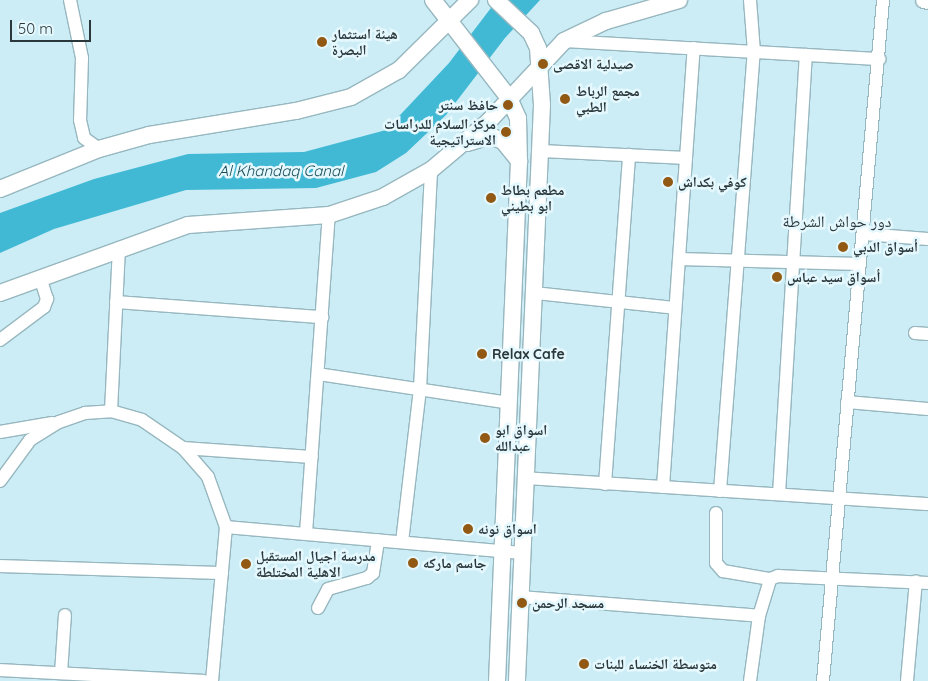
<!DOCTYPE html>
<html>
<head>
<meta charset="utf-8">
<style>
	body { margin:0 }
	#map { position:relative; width:928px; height:681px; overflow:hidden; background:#ccedf6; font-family:Quicksand,"Noto Naskh Arabic",sans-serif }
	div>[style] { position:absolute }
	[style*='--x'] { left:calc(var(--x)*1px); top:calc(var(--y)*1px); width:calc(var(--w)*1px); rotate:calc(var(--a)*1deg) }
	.water>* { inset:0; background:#42b9d4 }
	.roads { filter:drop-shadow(1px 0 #97b7bf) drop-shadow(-1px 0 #97b7bf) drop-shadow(0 1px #97b7bf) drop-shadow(0 -1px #97b7bf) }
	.minor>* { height:12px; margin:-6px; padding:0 6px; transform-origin:6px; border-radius:6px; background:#fff }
	.major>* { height:16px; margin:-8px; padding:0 8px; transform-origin:8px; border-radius:8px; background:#fff }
	.dots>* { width:14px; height:14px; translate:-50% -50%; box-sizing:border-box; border:2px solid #e4f8fd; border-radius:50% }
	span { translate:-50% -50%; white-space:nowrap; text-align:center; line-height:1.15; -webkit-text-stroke:5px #e4f8fd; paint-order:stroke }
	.poi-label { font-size:14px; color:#2a373b; font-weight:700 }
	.left { translate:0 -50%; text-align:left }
	.right { translate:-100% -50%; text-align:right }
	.water-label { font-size:15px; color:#194c57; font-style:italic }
	.quarter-label { font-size:16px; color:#2a373b }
	.scale { position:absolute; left:10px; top:20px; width:81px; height:22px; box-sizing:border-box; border:2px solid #2a373b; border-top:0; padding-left:6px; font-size:15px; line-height:18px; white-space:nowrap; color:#2a373b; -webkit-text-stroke:4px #e4f8fd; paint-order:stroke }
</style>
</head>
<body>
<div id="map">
	<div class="water">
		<div style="clip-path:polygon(497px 0,540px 0,505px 38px,446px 115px,406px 153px,376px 172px,316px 188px,186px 190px,54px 229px,0 253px,0 213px,94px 179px,188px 154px,304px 152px,386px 130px,449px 63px)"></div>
	</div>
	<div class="roads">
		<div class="minor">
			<div style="--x:70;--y:0;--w:59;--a:78.3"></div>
			<div style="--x:82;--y:58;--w:62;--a:91.8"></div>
			<div style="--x:80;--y:120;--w:18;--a:77"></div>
			<div style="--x:84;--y:138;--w:19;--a:36"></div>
			<div style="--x:566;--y:41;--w:314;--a:3.3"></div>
			<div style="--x:542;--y:151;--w:144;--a:2.8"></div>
			<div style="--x:864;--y:234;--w:64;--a:4.5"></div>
			<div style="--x:679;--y:259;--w:181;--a:1.6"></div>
			<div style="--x:535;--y:293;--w:141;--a:6.1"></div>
			<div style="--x:116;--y:302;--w:207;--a:4.2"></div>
			<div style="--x:915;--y:333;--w:13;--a:4"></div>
			<div style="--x:0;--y:340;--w:55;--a:-36.9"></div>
			<div style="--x:44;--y:307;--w:9;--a:-69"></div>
			<div style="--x:47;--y:299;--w:23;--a:-108"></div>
			<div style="--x:318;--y:374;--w:194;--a:8.6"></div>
			<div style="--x:847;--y:402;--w:81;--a:4.9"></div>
			<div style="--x:111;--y:411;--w:163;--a:-87.2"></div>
			<div style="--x:0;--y:432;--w:53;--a:-9.8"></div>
			<div style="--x:183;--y:448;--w:129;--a:4"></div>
			<div style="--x:525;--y:478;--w:404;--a:3.7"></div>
			<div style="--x:0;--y:481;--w:51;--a:-53.8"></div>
			<div style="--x:30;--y:440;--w:34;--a:-32"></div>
			<div style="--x:59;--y:422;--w:28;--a:-19"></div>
			<div style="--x:85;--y:413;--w:26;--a:-4"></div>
			<div style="--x:111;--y:411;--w:32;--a:16"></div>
			<div style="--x:142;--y:420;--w:50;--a:34.3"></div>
			<div style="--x:183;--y:448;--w:38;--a:49"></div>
			<div style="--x:208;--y:477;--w:53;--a:70.2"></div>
			<div style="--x:226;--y:527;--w:155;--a:95.2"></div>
			<div style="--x:605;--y:484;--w:330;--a:-85.8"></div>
			<div style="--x:663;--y:487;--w:440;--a:-86"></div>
			<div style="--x:720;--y:491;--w:440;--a:-85.6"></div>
			<div style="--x:754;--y:52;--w:52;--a:-94.4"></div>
			<div style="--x:779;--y:494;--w:440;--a:-86.5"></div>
			<div style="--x:716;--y:513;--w:50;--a:90"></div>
			<div style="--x:716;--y:563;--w:11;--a:49"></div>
			<div style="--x:723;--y:571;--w:48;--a:9.7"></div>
			<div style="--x:770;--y:579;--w:9;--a:-21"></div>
			<div style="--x:778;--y:576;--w:150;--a:2.7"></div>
			<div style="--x:226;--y:527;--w:297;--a:5"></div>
			<div style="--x:306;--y:533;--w:319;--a:-85.9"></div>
			<div style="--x:402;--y:542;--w:154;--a:-83.3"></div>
			<div style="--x:420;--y:389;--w:219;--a:-87.1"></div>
			<div style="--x:0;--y:566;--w:222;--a:1.8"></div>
			<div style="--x:520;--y:597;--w:240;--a:4.5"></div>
			<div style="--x:318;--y:608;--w:21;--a:-62"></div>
			<div style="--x:328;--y:589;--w:41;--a:-15.8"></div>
			<div style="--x:367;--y:578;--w:8;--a:-40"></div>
			<div style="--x:373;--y:573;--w:33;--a:-81"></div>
			<div style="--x:0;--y:670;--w:204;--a:3.1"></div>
			<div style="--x:61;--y:673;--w:58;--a:-86.1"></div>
			<div style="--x:750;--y:681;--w:66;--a:-82.1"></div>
			<div style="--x:759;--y:616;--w:39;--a:-73"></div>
			<div style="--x:823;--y:681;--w:684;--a:-84.96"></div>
			<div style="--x:907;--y:681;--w:100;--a:-84.9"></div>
		</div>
		<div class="major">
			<div style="--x:433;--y:0;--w:124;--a:52.2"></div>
			<div style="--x:509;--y:98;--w:22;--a:66"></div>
			<div style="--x:518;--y:118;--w:43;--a:88.7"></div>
			<div style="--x:519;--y:161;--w:520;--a:92.42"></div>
			<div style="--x:496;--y:0;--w:48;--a:43.3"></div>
			<div style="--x:531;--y:33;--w:17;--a:65"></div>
			<div style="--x:538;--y:48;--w:57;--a:86"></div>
			<div style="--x:542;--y:105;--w:577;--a:92.49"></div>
			<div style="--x:924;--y:0;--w:4;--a:14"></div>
			<div style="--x:467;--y:143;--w:24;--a:-17"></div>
			<div style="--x:490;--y:136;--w:14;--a:21"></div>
			<div style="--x:503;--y:141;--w:26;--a:51"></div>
			<div style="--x:0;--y:189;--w:107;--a:-22"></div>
			<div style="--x:99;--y:149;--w:52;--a:-15.6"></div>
			<div style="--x:149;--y:135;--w:149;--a:-9.3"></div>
			<div style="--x:296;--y:111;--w:57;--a:-14.3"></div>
			<div style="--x:351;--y:97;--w:55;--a:-29.4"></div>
			<div style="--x:399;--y:70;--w:100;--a:-44.6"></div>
			<div style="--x:0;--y:293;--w:200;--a:-19.9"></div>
			<div style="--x:188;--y:225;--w:141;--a:-4.1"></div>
			<div style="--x:329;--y:215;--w:57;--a:-18.4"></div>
			<div style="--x:383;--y:197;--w:55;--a:-29.4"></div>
			<div style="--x:431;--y:170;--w:75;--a:-40.1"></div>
			<div style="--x:488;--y:122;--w:111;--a:-46.8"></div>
			<div style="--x:564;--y:41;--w:47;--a:-25.5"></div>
			<div style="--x:606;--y:21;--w:76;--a:-16"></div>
		</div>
	</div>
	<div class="dots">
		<div style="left:322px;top:42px;background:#915913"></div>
		<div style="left:543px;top:64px;background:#915913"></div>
		<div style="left:565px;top:99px;background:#915913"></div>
		<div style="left:508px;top:105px;background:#915913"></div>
		<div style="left:506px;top:132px;background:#915913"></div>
		<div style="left:668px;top:182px;background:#915913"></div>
		<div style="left:491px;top:198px;background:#915913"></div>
		<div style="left:843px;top:247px;background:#915913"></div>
		<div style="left:777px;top:277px;background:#915913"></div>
		<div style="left:482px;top:354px;background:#915913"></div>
		<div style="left:485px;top:438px;background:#915913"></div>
		<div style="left:468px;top:529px;background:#915913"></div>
		<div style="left:413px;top:563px;background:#915913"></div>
		<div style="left:246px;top:564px;background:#915913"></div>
		<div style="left:522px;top:603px;background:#915913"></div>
		<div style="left:584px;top:664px;background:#915913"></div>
	</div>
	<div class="poi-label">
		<span class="left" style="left:332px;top:42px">هيئة استثمار<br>البصرة</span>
		<span class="left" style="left:553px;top:64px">صيدلية الاقصى</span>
		<span class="left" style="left:576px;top:99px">مجمع الرباط<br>الطبي</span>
		<span class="right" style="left:498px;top:105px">حافظ سنتر</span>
		<span class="right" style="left:496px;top:132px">مركز السلام للدراسات<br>الاستراتيجية</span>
		<span class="left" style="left:678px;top:182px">كوفي بكداش</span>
		<span class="left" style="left:501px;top:198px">مطعم بطاط<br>ابو بطيني</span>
		<span class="left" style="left:853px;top:247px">أسواق الدبي</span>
		<span class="left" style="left:787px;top:277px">أسواق سيد عباس</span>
		<span class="left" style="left:492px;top:354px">Relax Cafe</span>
		<span class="left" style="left:495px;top:438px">اسواق ابو<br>عبدالله</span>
		<span class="left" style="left:478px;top:529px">اسواق نونه</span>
		<span class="left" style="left:256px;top:564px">مدرسة اجيال المستقبل<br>الاهلية المختلطة</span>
		<span class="left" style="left:423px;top:563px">جاسم ماركه</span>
		<span class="left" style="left:532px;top:603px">مسجد الرحمن</span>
		<span class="left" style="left:594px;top:664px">متوسطة الخنساء للبنات</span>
	</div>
	<div class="water-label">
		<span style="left:281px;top:171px">Al Khandaq Canal</span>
	</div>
	<div class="quarter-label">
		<span style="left:837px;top:221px">دور حواش الشرطة</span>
	</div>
	<div class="scale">50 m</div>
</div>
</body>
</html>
